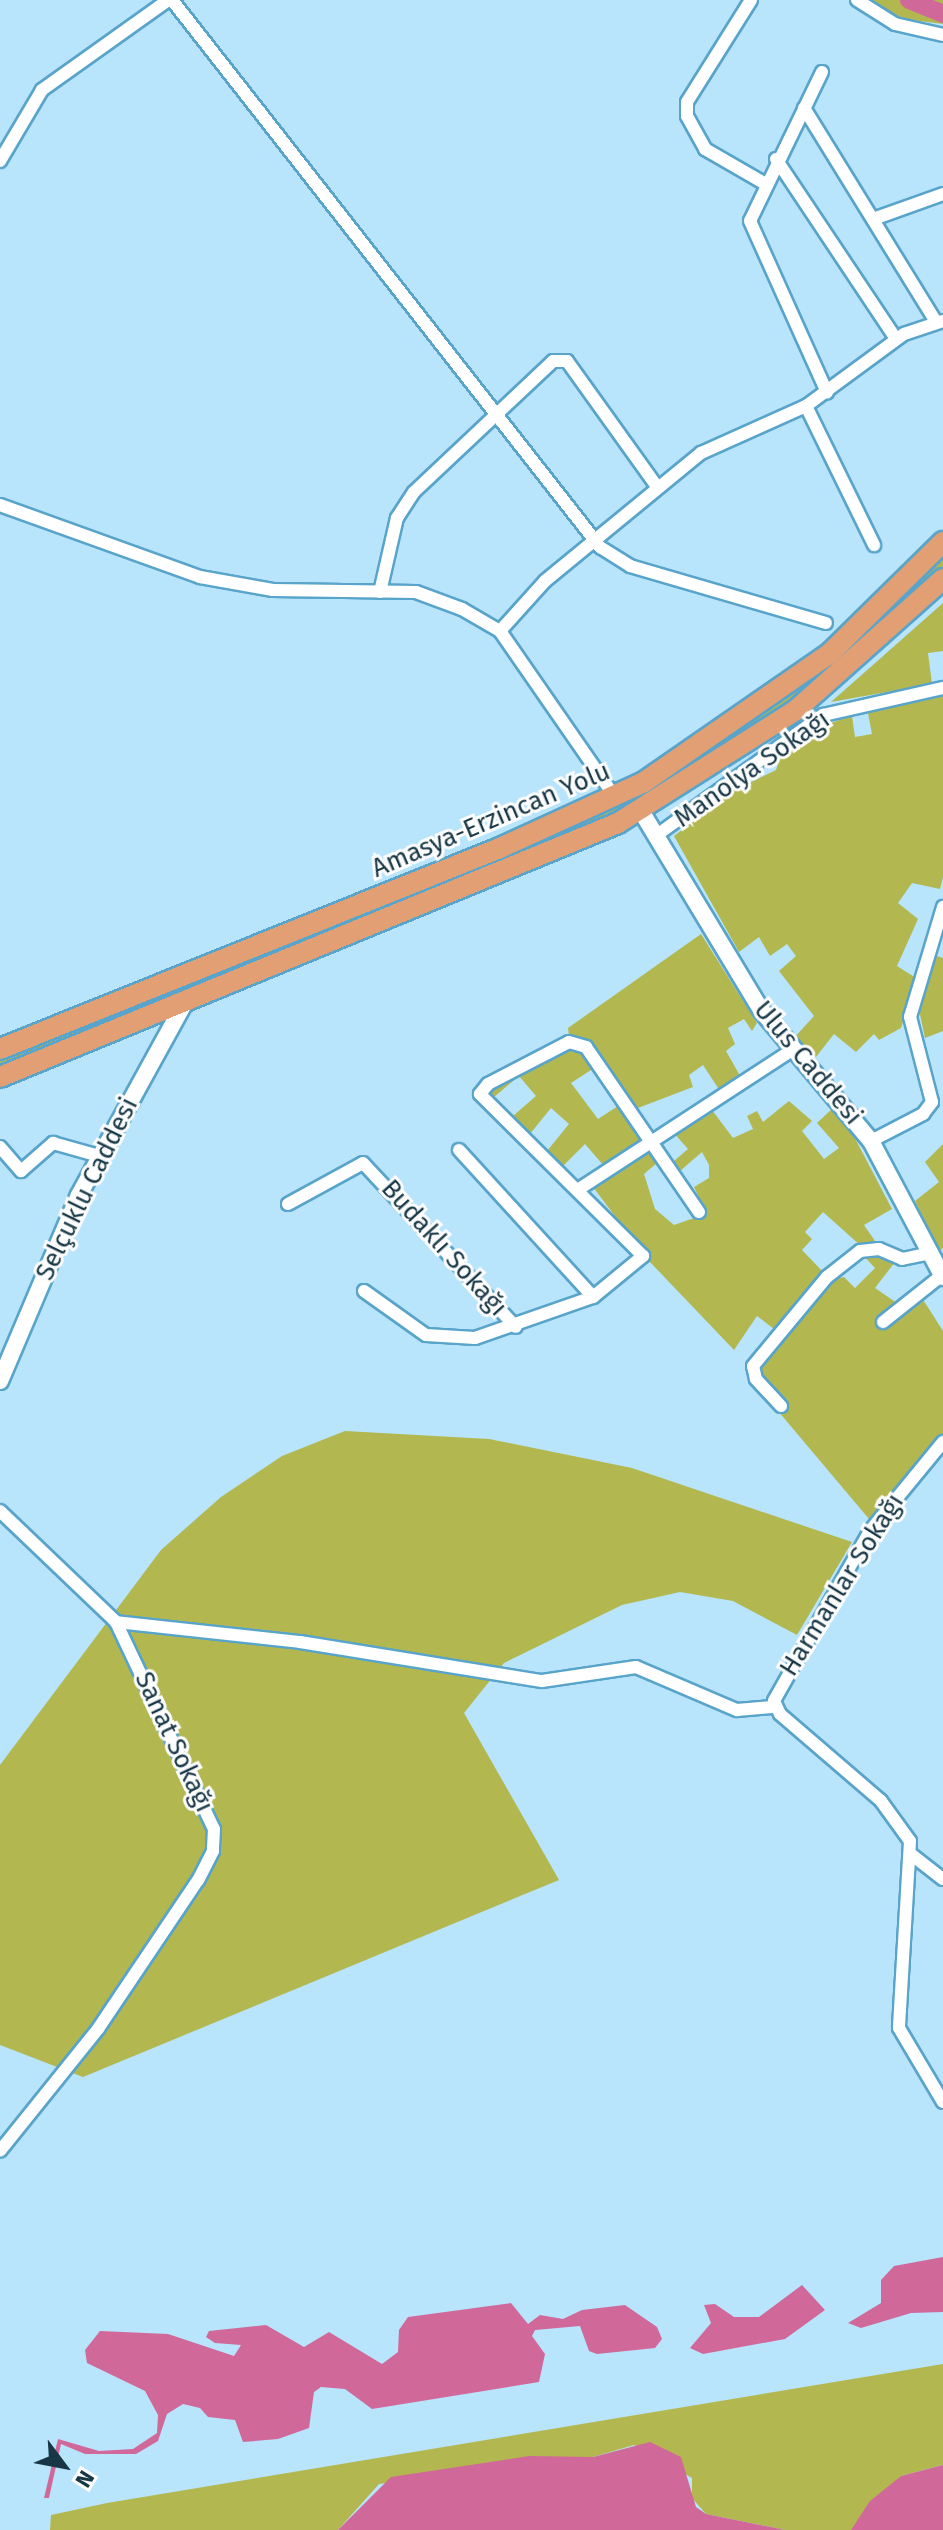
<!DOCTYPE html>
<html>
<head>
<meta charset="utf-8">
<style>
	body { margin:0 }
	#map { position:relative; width:943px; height:2530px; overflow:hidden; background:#b8e4fc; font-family:"Fira Sans",sans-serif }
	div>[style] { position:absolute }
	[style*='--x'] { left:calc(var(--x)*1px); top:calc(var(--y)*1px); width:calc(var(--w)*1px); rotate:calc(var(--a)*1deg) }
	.green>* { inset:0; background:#b2b84f }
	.water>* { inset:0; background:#d1689a }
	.river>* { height:18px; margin:-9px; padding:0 9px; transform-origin:9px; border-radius:9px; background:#d1689a }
	.roads { filter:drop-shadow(2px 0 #58a4ca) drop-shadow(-2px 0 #58a4ca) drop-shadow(0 2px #58a4ca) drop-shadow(0 -2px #58a4ca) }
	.minor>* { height:12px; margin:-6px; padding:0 6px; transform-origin:6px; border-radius:6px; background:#fff }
	.tertiary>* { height:16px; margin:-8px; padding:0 8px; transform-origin:8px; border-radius:8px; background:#fff }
	.trunk>* { height:20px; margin:-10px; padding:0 10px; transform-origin:10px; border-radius:10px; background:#e29f73 }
	span { translate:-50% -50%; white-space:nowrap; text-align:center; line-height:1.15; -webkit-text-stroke:6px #fdfdfd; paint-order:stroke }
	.street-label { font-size:26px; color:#173746 }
	.north { position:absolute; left:24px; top:2426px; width:80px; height:80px; -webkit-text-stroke:6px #fdfdfd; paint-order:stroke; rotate:122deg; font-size:22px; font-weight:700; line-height:32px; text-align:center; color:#173746 }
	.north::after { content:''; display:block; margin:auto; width:28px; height:36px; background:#173746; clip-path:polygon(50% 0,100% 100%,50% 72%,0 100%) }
</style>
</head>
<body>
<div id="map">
	<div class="green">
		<div style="clip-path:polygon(867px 0,943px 0,943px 24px,895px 18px)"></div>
		<div style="clip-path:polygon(943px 556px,943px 566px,874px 634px,775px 715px,631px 807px,0 1066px,0 1058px,502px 856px,652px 787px,825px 668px)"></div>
		<div style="clip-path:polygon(943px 603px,943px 651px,928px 653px,932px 684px,831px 702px)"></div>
		<div style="clip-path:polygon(943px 696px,943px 877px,940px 889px,912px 883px,898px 903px,918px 919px,897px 966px,916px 978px,901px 1028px,879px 1040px,874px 1034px,856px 1052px,834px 1034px,812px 1062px,794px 1038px,814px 1016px,779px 971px,796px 956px,787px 944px,770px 956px,759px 937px,739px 952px,674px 836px,733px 791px,776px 770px,782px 752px,818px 727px,852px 716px,855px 737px,872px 734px,868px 713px)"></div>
		<div style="clip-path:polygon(701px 934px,757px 1023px,752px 1031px,744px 1019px,728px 1028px,735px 1044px,726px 1051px,743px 1081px,722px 1094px,703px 1065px,689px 1075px,693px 1087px,630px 1111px,588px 1046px,569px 1037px,568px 1028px)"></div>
		<div style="clip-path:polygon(937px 956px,943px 958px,943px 1031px,925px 1038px,918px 1005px)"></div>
		<div style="clip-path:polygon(567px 1046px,578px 1048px,594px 1068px,571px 1083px,598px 1119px,618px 1106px,641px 1141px,604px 1166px,585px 1144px,562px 1167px,547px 1151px,569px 1124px,551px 1108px,530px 1134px,513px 1116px,536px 1096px,519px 1076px,494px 1097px,486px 1089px)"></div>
		<div style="clip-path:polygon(789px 1101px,812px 1121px,802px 1131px,824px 1159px,839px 1148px,817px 1123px,832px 1109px,848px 1125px,892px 1209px,864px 1225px,875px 1241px,861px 1246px,823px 1212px,805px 1232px,812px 1239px,802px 1250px,825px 1274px,774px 1329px,757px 1316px,734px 1350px,648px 1260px,593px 1187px,645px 1150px,658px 1162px,644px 1174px,655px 1209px,674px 1225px,697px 1217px,705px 1209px,694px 1187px,709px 1178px,709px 1165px,702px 1152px,680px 1171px,674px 1161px,688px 1149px,673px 1132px,712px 1110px,733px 1138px,753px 1129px,747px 1116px,757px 1111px,763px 1122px)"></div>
		<div style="clip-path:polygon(943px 1144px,943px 1248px,939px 1251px,915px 1201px,939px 1182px,925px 1162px)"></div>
		<div style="clip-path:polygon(862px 1254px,895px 1262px,875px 1288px,907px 1310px,922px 1298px,943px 1331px,943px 1434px,869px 1519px,751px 1379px,830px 1280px,844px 1277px,855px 1288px,875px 1268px)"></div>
		<div style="clip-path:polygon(345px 1431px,489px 1439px,632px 1468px,852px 1542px,797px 1635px,733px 1601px,680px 1592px,622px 1605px,504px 1663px,464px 1713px,559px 1880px,83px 2077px,0 2045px,0 1765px,161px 1550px,221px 1497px,282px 1456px)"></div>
		<div style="clip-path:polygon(943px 2364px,943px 2465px,901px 2476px,851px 2530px,785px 2530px,706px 2514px,692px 2498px,692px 2478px,634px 2445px,593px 2457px,379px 2484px,338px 2530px,50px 2530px,51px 2515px,107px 2503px)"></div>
	</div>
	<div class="water">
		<div style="clip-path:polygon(943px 2257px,943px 2312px,911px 2313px,861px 2328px,848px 2323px,881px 2303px,881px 2280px,894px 2266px)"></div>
		<div style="clip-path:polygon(802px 2285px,825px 2310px,785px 2339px,703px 2354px,690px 2348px,711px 2323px,704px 2305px,715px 2304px,734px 2317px,759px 2317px)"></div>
		<div style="clip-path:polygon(511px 2303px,528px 2324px,540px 2315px,563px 2319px,582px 2310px,625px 2305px,657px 2327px,662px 2339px,655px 2348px,597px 2354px,589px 2351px,580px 2326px,535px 2330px,532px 2336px,545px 2354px,539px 2382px,372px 2409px,345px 2389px,321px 2387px,314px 2392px,309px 2428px,278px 2439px,243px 2442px,235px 2420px,208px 2417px,200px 2408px,183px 2404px,167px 2414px,158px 2441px,136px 2454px,85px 2454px,61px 2444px,49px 2498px,44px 2498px,58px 2439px,99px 2451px,133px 2449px,157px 2433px,158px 2415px,145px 2391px,87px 2363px,85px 2350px,100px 2331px,168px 2334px,234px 2356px,241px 2345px,215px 2343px,206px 2337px,209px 2331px,266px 2325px,304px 2347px,329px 2332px,382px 2364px,398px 2352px,399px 2330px,408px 2317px)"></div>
		<div style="clip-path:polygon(650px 2442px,681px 2457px,696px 2507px,706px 2514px,785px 2530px,338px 2530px,391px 2477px,529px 2456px,593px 2457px)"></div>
		<div style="clip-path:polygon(943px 2465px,943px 2530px,851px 2530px,870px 2501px,901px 2476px)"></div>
	</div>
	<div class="river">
		<div style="--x:909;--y:0;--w:37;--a:22"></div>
	</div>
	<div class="roads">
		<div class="minor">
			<div style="--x:172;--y:0;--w:695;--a:51.96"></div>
			<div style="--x:600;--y:547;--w:36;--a:32"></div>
			<div style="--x:630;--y:566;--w:204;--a:16.2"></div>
			<div style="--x:751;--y:0;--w:120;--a:122.1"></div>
			<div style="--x:687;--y:102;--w:14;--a:90"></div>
			<div style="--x:687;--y:116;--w:38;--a:61"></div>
			<div style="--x:705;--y:149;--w:68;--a:30"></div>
			<div style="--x:857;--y:0;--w:45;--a:32.3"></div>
			<div style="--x:895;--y:24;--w:49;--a:12.9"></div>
			<div style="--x:822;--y:72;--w:165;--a:115.8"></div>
			<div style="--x:750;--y:221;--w:188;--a:65.8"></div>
			<div style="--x:804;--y:108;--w:251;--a:58.3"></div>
			<div style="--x:776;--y:159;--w:216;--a:56.3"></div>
			<div style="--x:0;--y:161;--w:82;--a:-59.4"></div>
			<div style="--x:42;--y:90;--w:155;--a:-35.5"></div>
			<div style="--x:876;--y:218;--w:71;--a:-19.7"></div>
			<div style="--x:806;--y:406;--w:155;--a:63.9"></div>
			<div style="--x:0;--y:505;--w:213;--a:19.8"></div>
			<div style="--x:200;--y:577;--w:74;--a:10.1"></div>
			<div style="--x:273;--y:590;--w:143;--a:0.8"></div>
			<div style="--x:416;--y:592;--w:49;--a:20.3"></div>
			<div style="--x:462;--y:609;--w:44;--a:30.1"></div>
			<div style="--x:500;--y:631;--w:202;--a:55.3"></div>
			<div style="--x:380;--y:592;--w:76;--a:-77.1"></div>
			<div style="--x:397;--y:518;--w:31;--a:-57"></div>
			<div style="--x:414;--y:492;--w:191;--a:-43.3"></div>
			<div style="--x:553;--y:361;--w:14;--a:0"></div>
			<div style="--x:567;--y:361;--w:156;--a:54.4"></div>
			<div style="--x:500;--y:631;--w:67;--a:-48"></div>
			<div style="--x:545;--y:581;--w:202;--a:-39.4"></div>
			<div style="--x:701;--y:453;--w:115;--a:-24.1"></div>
			<div style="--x:806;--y:406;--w:122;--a:-36.3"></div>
			<div style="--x:904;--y:334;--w:41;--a:-18.4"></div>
			<div style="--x:657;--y:835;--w:205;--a:-35.9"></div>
			<div style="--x:823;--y:715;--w:123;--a:-12.7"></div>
			<div style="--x:871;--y:1141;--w:59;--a:-27.4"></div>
			<div style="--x:923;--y:1114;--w:15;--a:-53"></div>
			<div style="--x:932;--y:1102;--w:88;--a:-104.5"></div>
			<div style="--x:910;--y:1017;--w:115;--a:-73.3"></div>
			<div style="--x:0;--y:1147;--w:32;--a:49"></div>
			<div style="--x:21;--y:1171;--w:43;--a:-41.2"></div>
			<div style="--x:53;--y:1143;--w:48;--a:15.8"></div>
			<div style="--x:459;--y:1150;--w:199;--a:47.6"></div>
			<div style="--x:579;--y:1189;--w:254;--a:-33.1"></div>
			<div style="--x:288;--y:1204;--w:85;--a:-28.7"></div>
			<div style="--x:363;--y:1163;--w:224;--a:47"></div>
			<div style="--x:364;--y:1291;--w:76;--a:35.4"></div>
			<div style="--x:426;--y:1335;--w:49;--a:3.5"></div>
			<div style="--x:475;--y:1338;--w:125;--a:-19.2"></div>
			<div style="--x:593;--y:1297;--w:65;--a:-39.4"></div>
			<div style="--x:643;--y:1256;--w:230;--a:-135.2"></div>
			<div style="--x:480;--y:1094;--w:13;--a:-51"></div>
			<div style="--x:488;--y:1084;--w:91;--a:-27.4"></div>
			<div style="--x:569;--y:1042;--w:18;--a:16"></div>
			<div style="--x:586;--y:1047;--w:200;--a:55.6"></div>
			<div style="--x:883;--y:1322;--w:75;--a:-38.5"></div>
			<div style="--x:781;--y:1406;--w:37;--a:-133"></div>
			<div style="--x:756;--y:1379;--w:13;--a:-103"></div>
			<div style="--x:753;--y:1366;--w:116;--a:-50.3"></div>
			<div style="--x:827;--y:1277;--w:42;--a:-38.2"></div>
			<div style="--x:860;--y:1251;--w:19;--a:-6"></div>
			<div style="--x:879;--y:1249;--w:25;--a:23"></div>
			<div style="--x:902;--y:1259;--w:30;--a:-12"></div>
			<div style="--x:943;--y:1442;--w:115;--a:129.4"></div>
			<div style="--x:870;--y:1531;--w:195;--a:119.5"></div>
			<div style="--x:774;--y:1701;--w:14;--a:65"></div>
			<div style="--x:780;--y:1714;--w:133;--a:40.7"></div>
			<div style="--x:881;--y:1801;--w:49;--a:54.1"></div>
			<div style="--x:910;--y:1841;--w:187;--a:93.4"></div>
			<div style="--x:899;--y:2028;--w:86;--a:59.3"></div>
			<div style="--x:0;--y:1511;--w:161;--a:43.7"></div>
			<div style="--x:116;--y:1622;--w:229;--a:64.7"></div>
			<div style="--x:214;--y:1829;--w:22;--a:93"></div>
			<div style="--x:213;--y:1851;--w:33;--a:117"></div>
			<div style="--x:198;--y:1880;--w:179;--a:123.9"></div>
			<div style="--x:98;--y:2029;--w:156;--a:128.8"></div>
			<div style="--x:116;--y:1622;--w:185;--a:6.2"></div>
			<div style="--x:300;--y:1642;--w:245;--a:9.2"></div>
			<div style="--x:542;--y:1681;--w:95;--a:-8.5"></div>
			<div style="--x:636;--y:1667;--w:110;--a:23.1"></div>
			<div style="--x:737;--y:1710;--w:38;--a:-5"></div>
			<div style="--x:912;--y:1855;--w:39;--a:38"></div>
		</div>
		<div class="tertiary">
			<div style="--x:641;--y:811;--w:232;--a:58.9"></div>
			<div style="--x:761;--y:1010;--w:171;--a:50"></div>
			<div style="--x:871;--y:1141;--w:154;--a:62.1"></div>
			<div style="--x:0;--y:1381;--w:202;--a:-67"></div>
			<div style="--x:79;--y:1195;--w:220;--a:-61.2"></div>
		</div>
		<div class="trunk">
			<div style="--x:0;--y:1049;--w:539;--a:-21.9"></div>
			<div style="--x:500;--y:848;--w:158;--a:-24.6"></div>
			<div style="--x:644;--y:782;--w:225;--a:-34.7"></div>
			<div style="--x:829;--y:654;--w:160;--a:-44.5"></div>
			<div style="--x:0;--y:1077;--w:668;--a:-22.34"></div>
			<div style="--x:618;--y:823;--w:211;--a:-32.4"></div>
			<div style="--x:796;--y:710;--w:197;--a:-41.7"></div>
		</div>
	</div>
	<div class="street-label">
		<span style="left:752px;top:769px;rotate:-35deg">Manolya Sokağı</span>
		<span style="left:491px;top:820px;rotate:-23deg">Amasya-Erzincan Yolu</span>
		<span style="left:808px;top:1063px;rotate:50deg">Ulus Caddesi</span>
		<span style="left:87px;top:1189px;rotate:-64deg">Selçuklu Caddesi</span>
		<span style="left:444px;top:1248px;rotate:48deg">Budaklı Sokağı</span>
		<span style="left:842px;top:1585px;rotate:-58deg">Harmanlar Sokağı</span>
		<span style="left:174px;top:1742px;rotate:65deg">Sanat Sokağı</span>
	</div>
	<div class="north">N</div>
</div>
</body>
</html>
